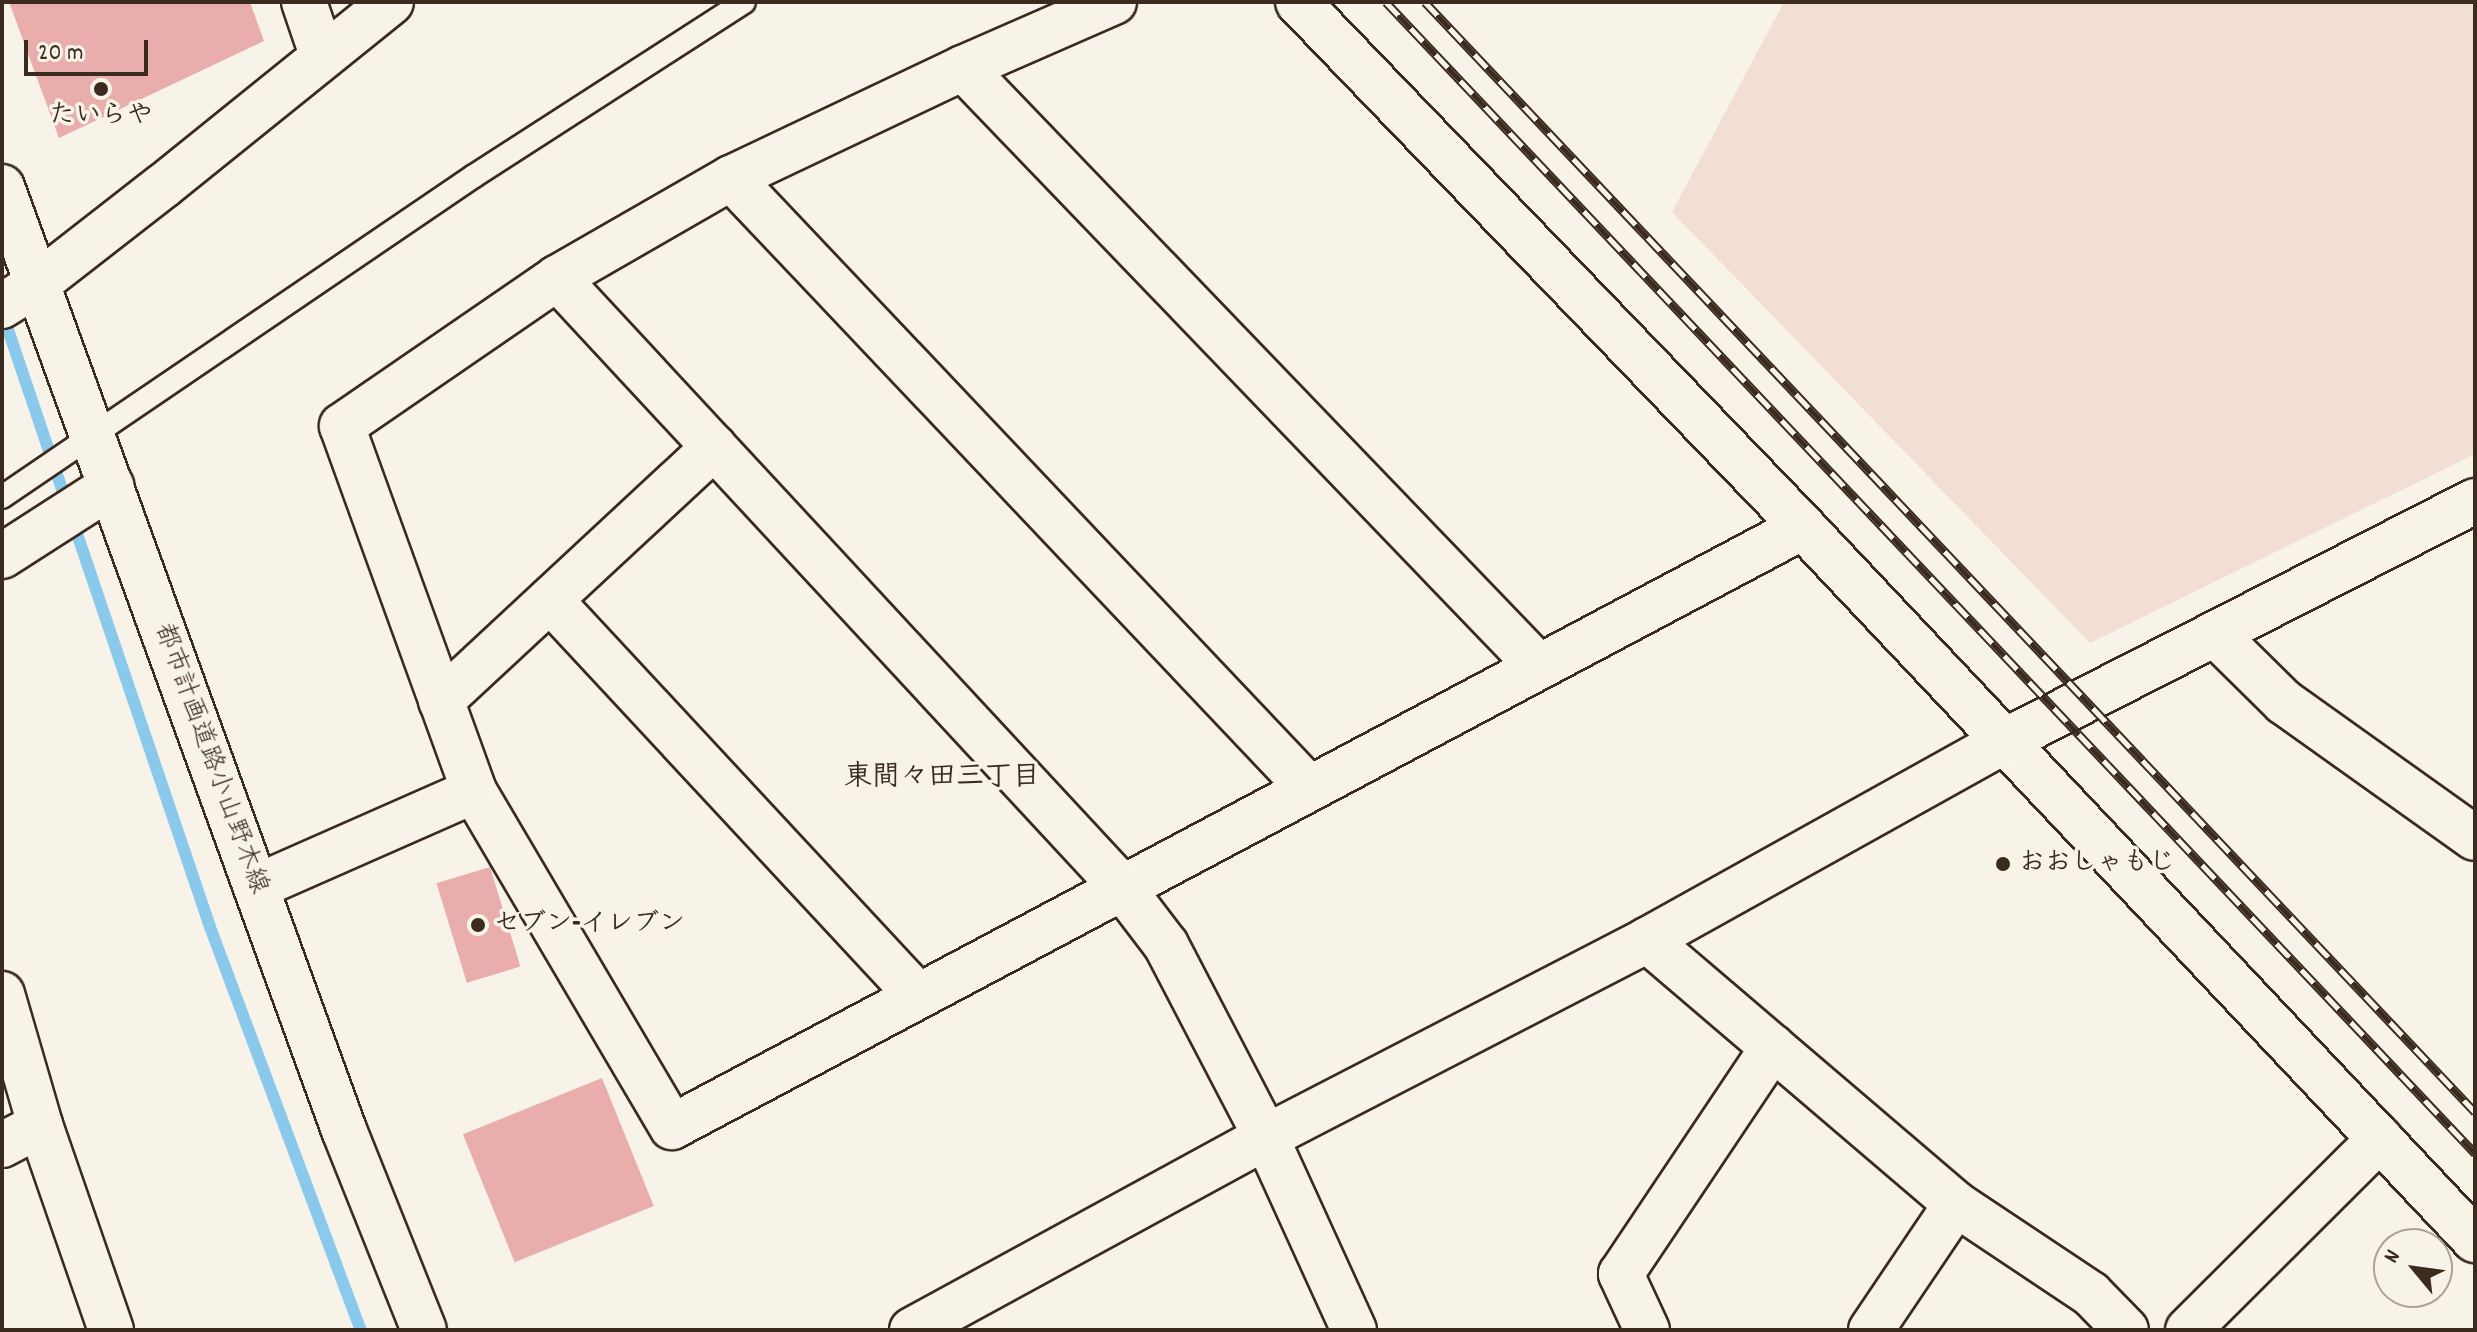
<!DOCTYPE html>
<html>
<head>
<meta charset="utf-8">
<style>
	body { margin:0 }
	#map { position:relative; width:2477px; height:1332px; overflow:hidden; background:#f7f3e8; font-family:Dekko,"Klee One",sans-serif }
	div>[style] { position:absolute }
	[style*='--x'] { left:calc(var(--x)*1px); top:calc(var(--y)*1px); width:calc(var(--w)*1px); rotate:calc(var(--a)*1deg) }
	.built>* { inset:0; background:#f3ded6 }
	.stream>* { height:12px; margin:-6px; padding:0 6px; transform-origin:6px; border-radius:6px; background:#8bc9ec }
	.building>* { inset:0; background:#e9aeab; transform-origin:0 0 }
	.roads { filter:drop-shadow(2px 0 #3b2a1e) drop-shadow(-2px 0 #3b2a1e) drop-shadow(0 2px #3b2a1e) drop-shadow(0 -2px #3b2a1e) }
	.lane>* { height:22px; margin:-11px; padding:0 11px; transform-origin:11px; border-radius:11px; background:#f7f3e8 }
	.street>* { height:44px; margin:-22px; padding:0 22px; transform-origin:22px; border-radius:22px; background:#f7f3e8 }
	.secondary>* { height:44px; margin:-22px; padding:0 22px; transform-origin:22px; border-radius:22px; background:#f7f3e8 }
	.rail>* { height:9px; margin-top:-4.5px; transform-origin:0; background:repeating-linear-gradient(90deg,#f7f3e8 0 18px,#3b2a1e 0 36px); box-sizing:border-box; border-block:2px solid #3b2a1e }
	.dots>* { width:22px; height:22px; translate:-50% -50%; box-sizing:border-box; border:4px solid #f7f3e8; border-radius:50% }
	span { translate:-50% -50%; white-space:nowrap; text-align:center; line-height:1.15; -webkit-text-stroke:7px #f7f3e8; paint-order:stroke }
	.poi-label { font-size:26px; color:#3b2a1e; font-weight:700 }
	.left { translate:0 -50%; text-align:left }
	.street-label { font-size:26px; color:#3b2a1e }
	.neighbourhood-label { font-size:28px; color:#3b2a1e; font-weight:700 }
	.frame { position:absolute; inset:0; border:4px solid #3b2a1e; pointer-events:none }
	.north { position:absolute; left:2373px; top:1228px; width:80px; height:80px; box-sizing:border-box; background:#f7f3e8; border:2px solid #aca397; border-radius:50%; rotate:299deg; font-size:22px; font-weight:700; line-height:32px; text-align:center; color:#3b2a1e }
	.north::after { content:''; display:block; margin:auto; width:28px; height:36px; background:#3b2a1e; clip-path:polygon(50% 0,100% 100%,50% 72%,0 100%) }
	.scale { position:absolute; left:24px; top:40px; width:124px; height:36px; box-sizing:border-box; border:4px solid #3b2a1e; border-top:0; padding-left:10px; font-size:24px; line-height:28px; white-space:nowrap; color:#3b2a1e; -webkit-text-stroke:6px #f7f3e8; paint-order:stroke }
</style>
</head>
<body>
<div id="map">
	<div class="built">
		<div style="clip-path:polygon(1784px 2px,2475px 2px,2475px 454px,2090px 643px,1672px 212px)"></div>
	</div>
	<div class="stream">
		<div style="--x:2;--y:312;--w:649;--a:71.31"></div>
		<div style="--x:210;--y:927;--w:430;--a:69.5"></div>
	</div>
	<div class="building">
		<div style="clip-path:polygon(9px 2px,250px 2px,264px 41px,59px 138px)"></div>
		<div style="left:490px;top:867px;width:104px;height:56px;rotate:73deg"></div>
		<div style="left:602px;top:1078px;width:138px;height:150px;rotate:68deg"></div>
	</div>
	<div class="roads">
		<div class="lane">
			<div style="--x:2;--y:497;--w:571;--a:-34.22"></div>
			<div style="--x:474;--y:176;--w:321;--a:-32.8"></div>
		</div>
		<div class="street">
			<div style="--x:304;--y:2;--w:56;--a:71.2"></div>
			<div style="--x:1114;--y:2;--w:165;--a:156.4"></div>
			<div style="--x:963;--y:68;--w:257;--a:154.6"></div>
			<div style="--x:731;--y:178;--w:201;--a:150.1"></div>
			<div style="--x:557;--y:278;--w:261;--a:145.5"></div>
			<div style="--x:342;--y:426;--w:388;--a:70.1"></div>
			<div style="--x:474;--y:791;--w:390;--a:59.5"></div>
			<div style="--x:672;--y:1127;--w:1280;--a:-27.95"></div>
			<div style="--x:963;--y:68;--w:830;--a:46.12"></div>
			<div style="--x:731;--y:178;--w:839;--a:46.55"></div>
			<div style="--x:557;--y:278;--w:829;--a:47.15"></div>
			<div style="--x:1121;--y:886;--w:74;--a:52.7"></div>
			<div style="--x:1166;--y:945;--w:216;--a:62.5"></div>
			<div style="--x:1266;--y:1137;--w:212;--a:65.5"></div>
			<div style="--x:2;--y:306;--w:41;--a:-32.2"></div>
			<div style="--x:37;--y:284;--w:160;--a:-37.9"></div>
			<div style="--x:163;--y:186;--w:293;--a:-38.9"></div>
			<div style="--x:2;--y:556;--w:130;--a:-32.7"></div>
			<div style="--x:550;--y:600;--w:539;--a:47.1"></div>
			<div style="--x:2215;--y:634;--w:97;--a:44.6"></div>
			<div style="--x:2284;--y:702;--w:234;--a:35.5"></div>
			<div style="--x:441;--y:701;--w:373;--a:-42.9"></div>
			<div style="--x:256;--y:887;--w:238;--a:-23.8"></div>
			<div style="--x:1647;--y:940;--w:406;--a:40.5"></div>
			<div style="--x:1956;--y:1204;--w:162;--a:33.7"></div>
			<div style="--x:2091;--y:1294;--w:50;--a:45.8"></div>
			<div style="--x:2;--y:994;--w:136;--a:73.8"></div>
			<div style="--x:40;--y:1125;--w:217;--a:70.9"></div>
			<div style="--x:2;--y:1145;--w:43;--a:-27.8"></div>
			<div style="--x:1647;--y:1330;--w:62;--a:-114.9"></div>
			<div style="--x:1621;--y:1274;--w:273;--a:-56.2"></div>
			<div style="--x:1871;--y:1330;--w:152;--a:-56"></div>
			<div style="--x:2188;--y:1330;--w:271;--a:-44.9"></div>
		</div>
		<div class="secondary">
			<div style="--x:1298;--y:2;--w:728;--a:46.11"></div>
			<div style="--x:1803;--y:527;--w:980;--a:46.7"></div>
			<div style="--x:2;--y:187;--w:1003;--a:70.07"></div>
			<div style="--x:344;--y:1130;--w:215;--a:68.2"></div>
			<div style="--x:912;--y:1330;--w:403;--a:-28.6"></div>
			<div style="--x:1266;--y:1137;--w:429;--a:-27.3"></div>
			<div style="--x:1647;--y:940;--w:410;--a:-29.1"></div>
			<div style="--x:2005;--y:741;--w:528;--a:-27.05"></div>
		</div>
	</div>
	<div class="rail">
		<div style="--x:1386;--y:2;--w:1585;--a:46.59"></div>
		<div style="--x:1425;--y:2;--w:1528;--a:46.59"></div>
	</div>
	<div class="dots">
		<div style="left:101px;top:89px;background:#3b2a1e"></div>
		<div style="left:2003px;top:864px;background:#3b2a1e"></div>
		<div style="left:478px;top:925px;background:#3b2a1e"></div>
	</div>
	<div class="poi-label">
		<span style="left:101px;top:117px">たいらや</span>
		<span class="left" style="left:2019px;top:864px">おおしゃもじ</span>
		<span class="left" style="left:494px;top:925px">セブン-イレブン</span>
	</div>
	<div class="street-label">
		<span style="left:210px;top:759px;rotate:70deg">都市計画道路小山野木線</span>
	</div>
	<div class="neighbourhood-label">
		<span style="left:942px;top:779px">東間々田三丁目</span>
	</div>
	<div class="frame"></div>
	<div class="north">N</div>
	<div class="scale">20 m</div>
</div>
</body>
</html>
